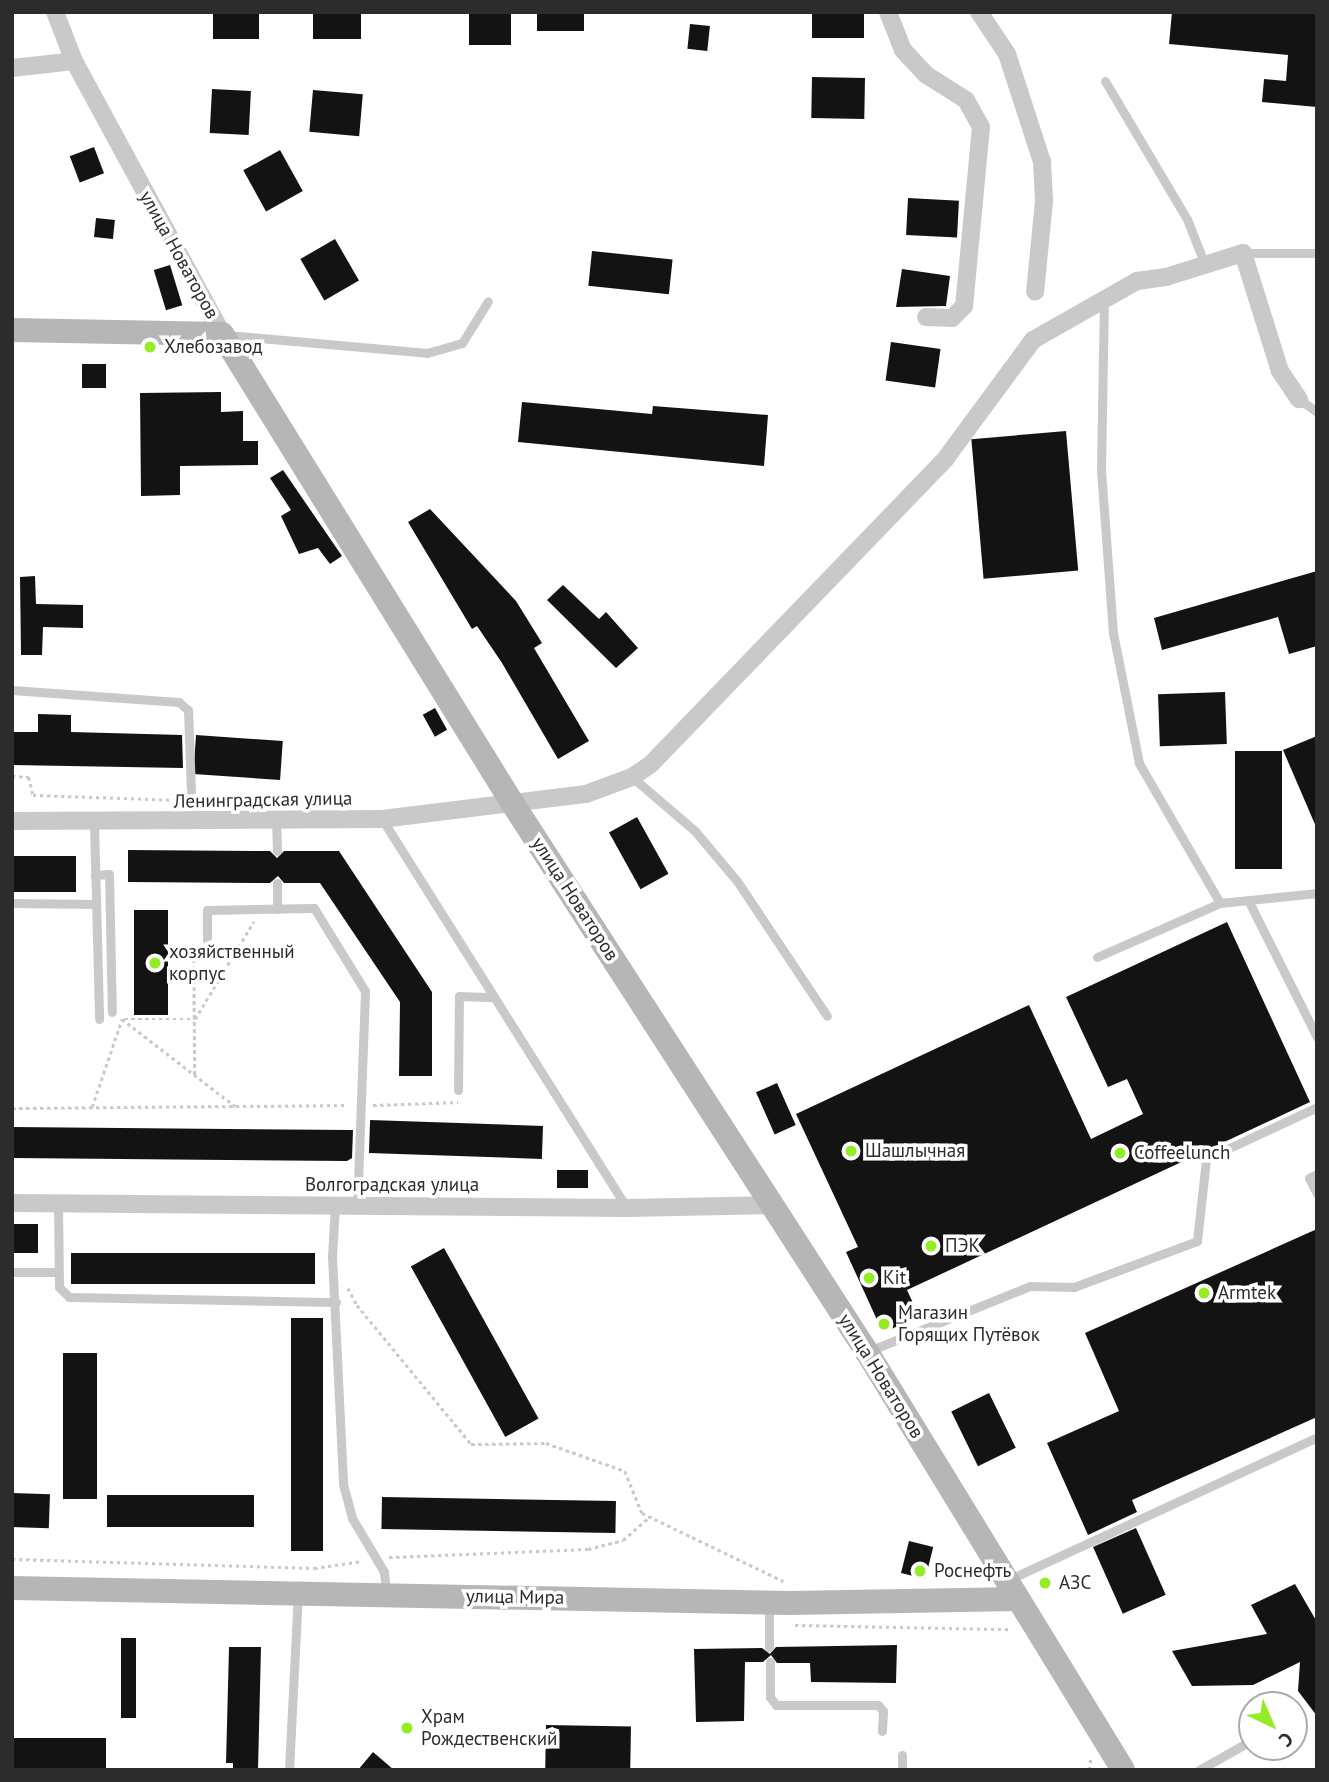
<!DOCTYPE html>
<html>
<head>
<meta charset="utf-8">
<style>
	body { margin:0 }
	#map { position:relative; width:1329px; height:1782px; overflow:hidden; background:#fff; font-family:"PT Sans",sans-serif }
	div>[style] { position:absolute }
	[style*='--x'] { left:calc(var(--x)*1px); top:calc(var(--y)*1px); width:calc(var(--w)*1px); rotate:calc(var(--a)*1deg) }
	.building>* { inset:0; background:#131313; transform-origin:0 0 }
	.path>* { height:2.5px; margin-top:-1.25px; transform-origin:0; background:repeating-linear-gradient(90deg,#c9c9c9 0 3.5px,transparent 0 7px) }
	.lane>* { height:9px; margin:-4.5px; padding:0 4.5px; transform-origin:4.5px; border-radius:4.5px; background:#c9c9c9 }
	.street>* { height:18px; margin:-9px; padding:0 9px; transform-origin:9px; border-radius:9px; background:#c9c9c9 }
	.secondary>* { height:24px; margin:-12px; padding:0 12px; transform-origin:12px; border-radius:12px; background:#b6b6b6 }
	.dots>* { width:19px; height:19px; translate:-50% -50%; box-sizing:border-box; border:4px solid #fff; border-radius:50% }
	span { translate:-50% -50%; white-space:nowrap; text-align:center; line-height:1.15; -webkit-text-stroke:7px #fff; paint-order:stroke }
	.street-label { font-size:19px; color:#2c2c2c }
	.poi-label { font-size:19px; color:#2c2c2c }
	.left { translate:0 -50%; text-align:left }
	.frame { position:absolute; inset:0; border:14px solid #2c2c2c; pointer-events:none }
	.north { position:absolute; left:1238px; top:1691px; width:70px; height:70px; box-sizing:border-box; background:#fff; border:2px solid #ababab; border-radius:50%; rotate:136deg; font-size:19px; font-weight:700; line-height:28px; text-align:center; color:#2c2c2c }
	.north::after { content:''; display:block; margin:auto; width:24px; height:32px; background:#94ec24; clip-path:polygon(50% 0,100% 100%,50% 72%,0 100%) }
</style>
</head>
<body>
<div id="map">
	<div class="building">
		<div style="left:213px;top:12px;width:46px;height:27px"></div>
		<div style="left:313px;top:12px;width:48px;height:27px"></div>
		<div style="left:469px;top:12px;width:42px;height:33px"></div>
		<div style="left:537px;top:12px;width:47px;height:19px"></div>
		<div style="left:812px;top:12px;width:52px;height:26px"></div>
		<div style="clip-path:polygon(1172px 12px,1317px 12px,1317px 107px,1262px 102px,1264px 79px,1286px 81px,1288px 55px,1169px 44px)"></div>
		<div style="left:690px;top:24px;width:20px;height:25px;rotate:6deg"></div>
		<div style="left:812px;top:77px;width:53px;height:41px;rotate:1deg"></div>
		<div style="left:212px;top:89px;width:39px;height:44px;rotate:3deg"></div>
		<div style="left:313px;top:90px;width:50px;height:42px;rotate:5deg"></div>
		<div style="left:94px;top:147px;width:28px;height:26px;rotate:69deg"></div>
		<div style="left:280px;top:150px;width:47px;height:42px;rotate:61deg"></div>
		<div style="left:908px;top:198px;width:51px;height:37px;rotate:3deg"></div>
		<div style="left:96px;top:218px;width:19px;height:19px;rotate:6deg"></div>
		<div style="left:335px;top:239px;width:48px;height:40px;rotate:60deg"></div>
		<div style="left:592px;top:251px;width:81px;height:35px;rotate:6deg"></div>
		<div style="left:170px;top:265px;width:42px;height:17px;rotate:73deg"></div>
		<div style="clip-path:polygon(902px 269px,950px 276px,946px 306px,896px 307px)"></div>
		<div style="left:891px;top:342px;width:50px;height:39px;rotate:8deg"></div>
		<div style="left:106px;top:364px;width:24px;height:24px;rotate:90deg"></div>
		<div style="clip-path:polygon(221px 392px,221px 412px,243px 411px,243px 441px,258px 441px,258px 465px,180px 466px,180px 495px,141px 496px,140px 393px)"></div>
		<div style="clip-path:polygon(522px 402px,652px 414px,653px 406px,768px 415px,764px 466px,518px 442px)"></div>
		<div style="left:1066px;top:431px;width:140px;height:95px;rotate:85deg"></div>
		<div style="clip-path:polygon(283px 470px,342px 556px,330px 564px,318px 548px,299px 554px,281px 516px,291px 510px,270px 478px)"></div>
		<div style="clip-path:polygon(430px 509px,516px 601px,542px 643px,534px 648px,589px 741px,558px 759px,502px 663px,477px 626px,472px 629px,408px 522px)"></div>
		<div style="clip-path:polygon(1317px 571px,1317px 646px,1289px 654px,1278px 617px,1162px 650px,1154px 618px)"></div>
		<div style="clip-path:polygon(35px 576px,36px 604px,83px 605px,83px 628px,43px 627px,42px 655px,21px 655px,20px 577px)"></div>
		<div style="clip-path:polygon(563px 585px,599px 619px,606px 612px,638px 648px,616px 668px,547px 600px)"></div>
		<div style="left:1225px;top:692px;width:52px;height:67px;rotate:88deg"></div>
		<div style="left:435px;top:708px;width:25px;height:14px;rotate:61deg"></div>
		<div style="clip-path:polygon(38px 714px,71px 715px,71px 732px,182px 735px,183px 768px,12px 765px,12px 732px,38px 732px)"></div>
		<div style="left:196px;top:735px;width:87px;height:39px;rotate:4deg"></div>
		<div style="clip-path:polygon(1317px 736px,1317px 829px,1283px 750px)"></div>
		<div style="left:1282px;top:751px;width:118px;height:47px;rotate:90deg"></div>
		<div style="left:637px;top:817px;width:65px;height:32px;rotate:61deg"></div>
		<div style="clip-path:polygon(128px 850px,270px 851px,277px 858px,284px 851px,339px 851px,432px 992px,432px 1076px,399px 1076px,400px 1002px,320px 883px,284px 883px,278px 876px,270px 883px,128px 882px)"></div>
		<div style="left:12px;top:856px;width:64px;height:36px"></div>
		<div style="left:134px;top:910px;width:34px;height:105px"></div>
		<div style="clip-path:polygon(1227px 922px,1310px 1102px,907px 1290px,919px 1316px,883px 1333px,846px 1252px,858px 1247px,796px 1114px,1029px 1005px,1091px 1139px,1143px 1114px,1127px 1079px,1108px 1087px,1066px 997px)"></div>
		<div style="left:777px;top:1083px;width:46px;height:23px;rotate:66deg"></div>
		<div style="left:543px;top:1126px;width:33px;height:173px;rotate:92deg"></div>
		<div style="clip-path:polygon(12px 1127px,353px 1130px,352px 1158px,347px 1161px,12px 1158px)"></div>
		<div style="left:588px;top:1170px;width:18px;height:31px;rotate:90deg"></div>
		<div style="left:12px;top:1224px;width:26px;height:29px"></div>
		<div style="clip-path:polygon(1317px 1229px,1317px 1417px,1132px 1500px,1137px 1512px,1088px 1535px,1047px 1443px,1119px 1411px,1085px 1333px)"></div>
		<div style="left:444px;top:1248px;width:195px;height:38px;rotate:61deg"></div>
		<div style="left:71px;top:1253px;width:244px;height:31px"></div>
		<div style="left:291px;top:1318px;width:32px;height:233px"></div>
		<div style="left:63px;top:1353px;width:34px;height:146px"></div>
		<div style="left:989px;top:1393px;width:61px;height:42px;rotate:64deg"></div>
		<div style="left:12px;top:1493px;width:38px;height:34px;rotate:2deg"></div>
		<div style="left:107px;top:1495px;width:147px;height:32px"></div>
		<div style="left:382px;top:1497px;width:234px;height:32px;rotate:1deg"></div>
		<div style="left:1136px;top:1528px;width:73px;height:47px;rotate:66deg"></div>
		<div style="left:909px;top:1541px;width:25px;height:33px;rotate:14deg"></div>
		<div style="clip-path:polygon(1295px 1584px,1317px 1622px,1317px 1716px,1298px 1691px,1300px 1662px,1253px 1685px,1192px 1686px,1172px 1651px,1267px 1634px,1251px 1605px)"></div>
		<div style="left:121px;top:1638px;width:15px;height:80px"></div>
		<div style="clip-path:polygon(897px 1645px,896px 1683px,811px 1682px,810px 1663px,777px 1663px,771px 1655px,763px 1662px,745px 1662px,744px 1721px,696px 1722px,694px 1649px,762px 1648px,770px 1654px,776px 1647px)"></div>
		<div style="clip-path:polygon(229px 1647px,261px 1647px,258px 1770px,233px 1770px,233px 1763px,226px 1763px)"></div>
		<div style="left:546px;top:1725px;width:85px;height:45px;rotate:1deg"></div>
		<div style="left:106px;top:1738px;width:32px;height:94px;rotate:90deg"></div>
		<div style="clip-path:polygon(373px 1752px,394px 1770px,358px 1770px)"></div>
	</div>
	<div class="path">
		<div style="--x:12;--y:776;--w:17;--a:3"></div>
		<div style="--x:29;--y:777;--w:18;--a:77"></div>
		<div style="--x:33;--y:795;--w:146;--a:2"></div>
		<div style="--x:194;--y:945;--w:130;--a:89.6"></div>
		<div style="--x:124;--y:1019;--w:71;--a:0"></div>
		<div style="--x:195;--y:1019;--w:114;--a:-59"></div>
		<div style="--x:373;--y:1105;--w:85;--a:-2"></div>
		<div style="--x:92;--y:1107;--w:93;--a:-71.2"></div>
		<div style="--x:122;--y:1019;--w:143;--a:37.6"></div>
		<div style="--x:12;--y:1108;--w:336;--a:-0.5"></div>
		<div style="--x:348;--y:1288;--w:19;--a:62"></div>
		<div style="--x:357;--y:1305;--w:180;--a:50.6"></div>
		<div style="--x:471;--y:1444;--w:75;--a:-0.8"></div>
		<div style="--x:546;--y:1443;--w:84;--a:19.5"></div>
		<div style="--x:625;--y:1471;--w:45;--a:68"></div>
		<div style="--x:642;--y:1513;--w:157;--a:25.7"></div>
		<div style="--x:389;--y:1557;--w:199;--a:-2.3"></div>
		<div style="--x:588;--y:1549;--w:36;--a:-14"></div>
		<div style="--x:623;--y:1540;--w:35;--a:-41"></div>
		<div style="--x:12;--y:1559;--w:302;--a:1.7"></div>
		<div style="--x:314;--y:1568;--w:49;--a:-8.3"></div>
		<div style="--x:795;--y:1625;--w:217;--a:1.1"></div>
		<div style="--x:1089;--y:1770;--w:14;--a:-82"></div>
	</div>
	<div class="lane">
		<div style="--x:1105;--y:81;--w:161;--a:59.3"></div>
		<div style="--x:1187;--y:219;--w:49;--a:68.6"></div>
		<div style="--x:1243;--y:253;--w:74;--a:0"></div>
		<div style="--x:227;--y:335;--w:201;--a:5.1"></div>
		<div style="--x:427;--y:353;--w:36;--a:-16"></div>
		<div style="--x:462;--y:343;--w:49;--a:-58.2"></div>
		<div style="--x:1299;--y:399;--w:22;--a:36"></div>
		<div style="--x:12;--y:690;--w:167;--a:4.1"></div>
		<div style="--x:179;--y:702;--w:12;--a:42"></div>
		<div style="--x:188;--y:710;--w:110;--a:87.9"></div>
		<div style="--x:632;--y:777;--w:83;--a:40.6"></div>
		<div style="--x:695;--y:831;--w:65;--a:50"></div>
		<div style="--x:737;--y:881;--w:162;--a:56.3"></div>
		<div style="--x:382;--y:819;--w:458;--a:57.8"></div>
		<div style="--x:276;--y:821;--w:30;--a:88"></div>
		<div style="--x:94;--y:823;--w:196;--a:88.5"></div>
		<div style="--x:95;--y:875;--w:14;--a:-4"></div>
		<div style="--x:109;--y:874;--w:138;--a:88.8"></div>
		<div style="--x:277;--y:883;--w:26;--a:90"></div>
		<div style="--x:1248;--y:900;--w:153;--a:63.3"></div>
		<div style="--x:12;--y:903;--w:84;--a:0.7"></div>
		<div style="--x:1220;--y:903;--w:98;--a:-5.9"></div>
		<div style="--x:207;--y:940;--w:30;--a:-90"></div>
		<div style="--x:207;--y:910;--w:107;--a:-1.1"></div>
		<div style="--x:314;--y:908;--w:97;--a:58.4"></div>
		<div style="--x:365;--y:991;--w:215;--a:92.1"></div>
		<div style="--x:1097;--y:957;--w:134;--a:-23.7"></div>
		<div style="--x:1220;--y:903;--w:162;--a:-120.1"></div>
		<div style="--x:1139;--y:763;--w:133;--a:-101.3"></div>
		<div style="--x:1113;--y:633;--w:164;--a:-94.2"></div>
		<div style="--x:1101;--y:469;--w:170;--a:-89"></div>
		<div style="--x:458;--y:1090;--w:94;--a:-89.4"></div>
		<div style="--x:459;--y:996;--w:35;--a:2"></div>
		<div style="--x:1317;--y:1174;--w:9;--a:153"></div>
		<div style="--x:1309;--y:1178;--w:18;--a:63"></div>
		<div style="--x:58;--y:1203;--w:84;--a:89.3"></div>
		<div style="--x:59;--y:1287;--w:14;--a:45"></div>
		<div style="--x:69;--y:1297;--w:267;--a:1.1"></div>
		<div style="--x:335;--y:1206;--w:50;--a:93.4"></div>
		<div style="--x:332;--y:1256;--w:228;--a:87.2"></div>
		<div style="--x:343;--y:1484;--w:35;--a:75"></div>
		<div style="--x:352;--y:1518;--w:63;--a:59.3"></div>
		<div style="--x:384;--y:1572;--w:20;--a:84"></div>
		<div style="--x:12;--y:1272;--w:46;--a:0"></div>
		<div style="--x:869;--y:1351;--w:174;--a:-22"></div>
		<div style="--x:1030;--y:1286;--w:44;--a:1.3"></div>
		<div style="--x:1074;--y:1287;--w:131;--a:-20.5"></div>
		<div style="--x:1197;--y:1241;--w:82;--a:-83.7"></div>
		<div style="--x:1206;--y:1159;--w:123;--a:-25.1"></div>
		<div style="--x:1008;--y:1580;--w:340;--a:-24.8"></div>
		<div style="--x:769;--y:1604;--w:43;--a:90"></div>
		<div style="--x:770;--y:1662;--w:35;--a:90"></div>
		<div style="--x:770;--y:1697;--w:10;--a:53"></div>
		<div style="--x:776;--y:1705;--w:102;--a:0"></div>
		<div style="--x:878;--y:1705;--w:8;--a:50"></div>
		<div style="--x:883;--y:1711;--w:20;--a:93"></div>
		<div style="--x:902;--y:1755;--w:15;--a:90"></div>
		<div style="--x:289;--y:1770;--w:175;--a:-87.1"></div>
		<div style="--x:1199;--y:1770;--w:61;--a:-29.5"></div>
	</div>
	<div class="street">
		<div style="--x:55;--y:12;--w:53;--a:68.8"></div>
		<div style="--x:74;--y:61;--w:311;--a:61.5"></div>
		<div style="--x:888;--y:12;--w:41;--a:68.5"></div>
		<div style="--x:903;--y:50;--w:33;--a:47"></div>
		<div style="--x:925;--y:74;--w:49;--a:32.4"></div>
		<div style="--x:966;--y:100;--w:31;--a:61"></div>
		<div style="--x:981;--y:127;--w:180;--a:95.4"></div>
		<div style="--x:964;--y:306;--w:17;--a:135"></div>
		<div style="--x:952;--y:318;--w:26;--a:-178"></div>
		<div style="--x:979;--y:12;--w:50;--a:56.3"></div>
		<div style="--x:1007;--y:54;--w:114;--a:72"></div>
		<div style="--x:1042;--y:162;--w:39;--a:87"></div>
		<div style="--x:1044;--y:201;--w:91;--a:95.6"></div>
		<div style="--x:12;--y:68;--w:62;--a:-6.4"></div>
		<div style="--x:12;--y:821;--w:370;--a:-0.3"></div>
		<div style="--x:382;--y:819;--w:206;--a:-7"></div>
		<div style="--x:586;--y:794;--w:49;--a:-20.3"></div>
		<div style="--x:632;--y:777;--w:23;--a:-34"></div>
		<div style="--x:651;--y:764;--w:425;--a:-46"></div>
		<div style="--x:946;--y:458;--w:147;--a:-53.6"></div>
		<div style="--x:1033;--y:340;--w:120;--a:-29.6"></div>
		<div style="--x:1137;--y:281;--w:29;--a:-8"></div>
		<div style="--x:1166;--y:277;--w:81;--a:-17.3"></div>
		<div style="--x:1243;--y:253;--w:124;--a:72.6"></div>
		<div style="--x:1280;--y:371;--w:34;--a:56"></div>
		<div style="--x:12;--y:1203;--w:615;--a:0.47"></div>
		<div style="--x:627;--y:1208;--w:145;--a:-1.2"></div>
	</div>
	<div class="secondary">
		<div style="--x:12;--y:330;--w:210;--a:1.1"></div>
		<div style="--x:222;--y:334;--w:553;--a:58.24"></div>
		<div style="--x:513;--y:804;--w:652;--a:57.14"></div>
		<div style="--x:867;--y:1352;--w:490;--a:58.5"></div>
		<div style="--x:12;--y:1588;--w:777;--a:1.11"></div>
		<div style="--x:789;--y:1603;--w:229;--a:-1"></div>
	</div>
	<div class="dots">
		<div style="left:150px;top:347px;background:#94ec24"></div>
		<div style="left:155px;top:963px;background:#94ec24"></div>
		<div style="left:851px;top:1151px;background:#94ec24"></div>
		<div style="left:1120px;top:1153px;background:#94ec24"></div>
		<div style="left:931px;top:1246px;background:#94ec24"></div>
		<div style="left:869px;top:1278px;background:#94ec24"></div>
		<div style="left:1204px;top:1293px;background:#94ec24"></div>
		<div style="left:884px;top:1324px;background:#94ec24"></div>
		<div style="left:920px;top:1571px;background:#94ec24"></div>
		<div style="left:1045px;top:1583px;background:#94ec24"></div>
		<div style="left:407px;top:1728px;background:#94ec24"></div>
	</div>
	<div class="street-label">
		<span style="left:179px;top:255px;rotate:61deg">улица Новаторов</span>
		<span style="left:263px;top:800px;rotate:-1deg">Ленинградская улица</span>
		<span style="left:575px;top:899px;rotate:57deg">улица Новаторов</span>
		<span style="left:392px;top:1185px">Волгоградская улица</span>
		<span style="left:881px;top:1376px;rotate:58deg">улица Новаторов</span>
		<span style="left:515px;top:1597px;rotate:1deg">улица Мира</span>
	</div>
	<div class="poi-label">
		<span class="left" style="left:164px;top:347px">Хлебозавод</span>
		<span class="left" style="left:169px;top:963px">хозяйственный<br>корпус</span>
		<span class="left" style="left:865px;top:1151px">Шашлычная</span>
		<span class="left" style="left:1134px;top:1153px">Coffeelunch</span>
		<span class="left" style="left:945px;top:1246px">ПЭК</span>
		<span class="left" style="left:883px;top:1278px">Kit</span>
		<span class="left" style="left:1218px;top:1293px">Armtek</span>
		<span class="left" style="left:898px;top:1324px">Магазин<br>Горящих Путёвок</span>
		<span class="left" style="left:934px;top:1571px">Роснефть</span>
		<span class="left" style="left:1059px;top:1583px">АЗС</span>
		<span class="left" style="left:421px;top:1728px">Храм<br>Рождественский</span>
	</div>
	<div class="frame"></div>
	<div class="north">С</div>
</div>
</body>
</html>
